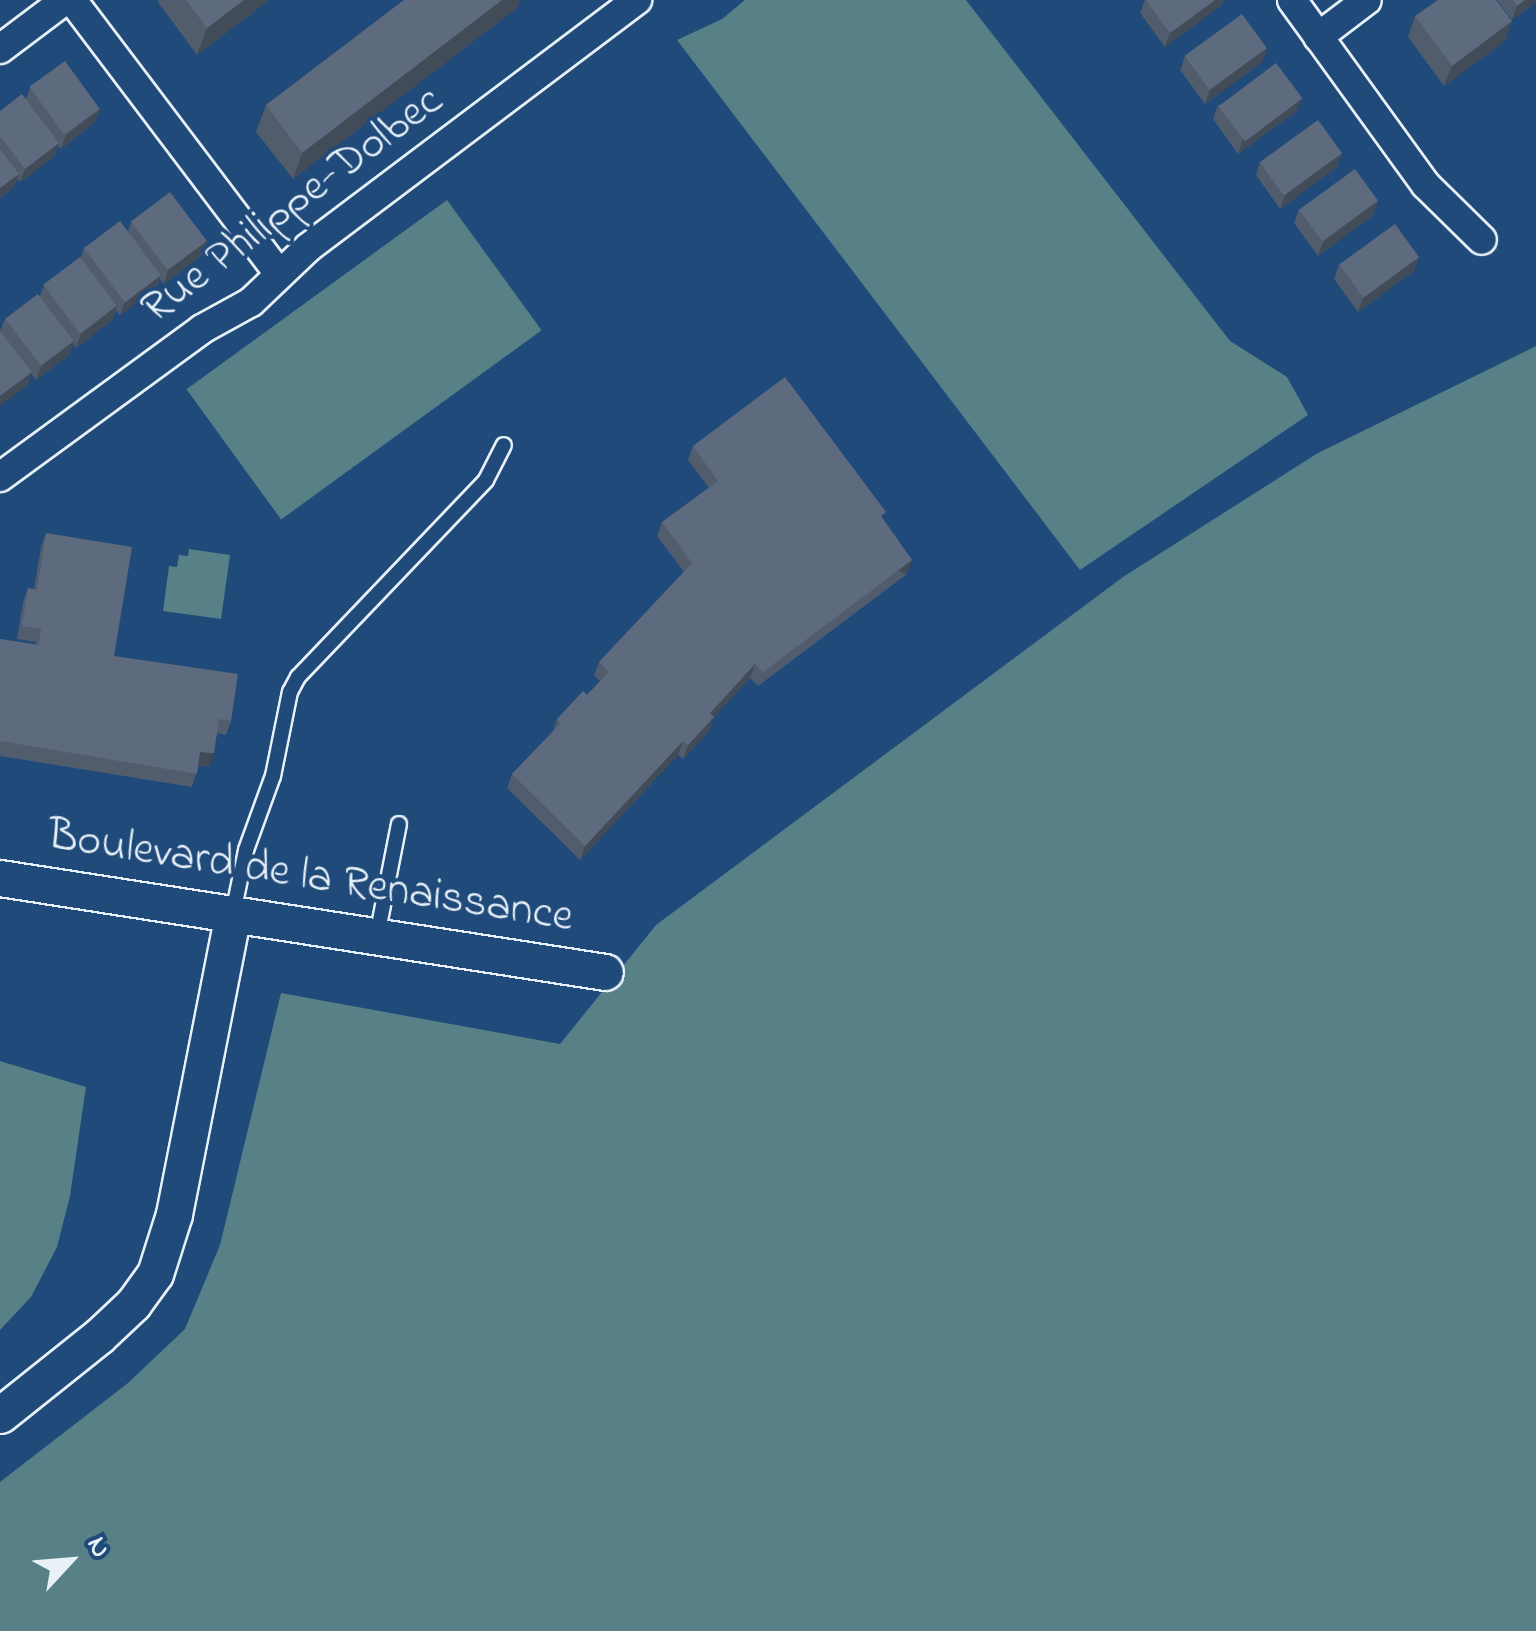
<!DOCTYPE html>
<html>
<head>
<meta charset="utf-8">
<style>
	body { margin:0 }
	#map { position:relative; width:1536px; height:1631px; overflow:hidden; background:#1f4a7a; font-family:"Indie Flower",sans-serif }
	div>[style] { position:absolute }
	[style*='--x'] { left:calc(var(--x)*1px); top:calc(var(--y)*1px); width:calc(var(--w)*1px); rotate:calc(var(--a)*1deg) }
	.green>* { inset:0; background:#578087; transform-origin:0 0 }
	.roads { filter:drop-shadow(2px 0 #e8f1f8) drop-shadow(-2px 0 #e8f1f8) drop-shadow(0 2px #e8f1f8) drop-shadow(0 -2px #e8f1f8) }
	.service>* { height:14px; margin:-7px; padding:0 7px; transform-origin:7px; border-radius:7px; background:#1f4a7a }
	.minor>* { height:28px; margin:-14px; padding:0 14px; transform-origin:14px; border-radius:14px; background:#1f4a7a }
	.tertiary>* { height:35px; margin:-17.5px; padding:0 17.5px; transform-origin:17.5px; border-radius:17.5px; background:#1f4a7a }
	.wall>* { inset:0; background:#515c6c }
	.shaded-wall>* { inset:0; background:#424b58; transform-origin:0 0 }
	.building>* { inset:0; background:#5e6b7e; transform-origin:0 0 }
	span { translate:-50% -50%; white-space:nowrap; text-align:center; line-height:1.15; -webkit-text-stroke:8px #1f4a7a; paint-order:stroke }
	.street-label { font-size:45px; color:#e8f1f8 }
	.north { position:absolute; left:20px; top:1511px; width:100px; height:100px; -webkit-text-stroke:8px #1f4a7a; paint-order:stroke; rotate:64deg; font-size:28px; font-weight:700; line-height:40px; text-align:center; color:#e8f1f8 }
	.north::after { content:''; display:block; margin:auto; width:35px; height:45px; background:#e8f1f8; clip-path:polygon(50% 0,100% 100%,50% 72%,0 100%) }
</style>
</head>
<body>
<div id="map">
	<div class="green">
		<div style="clip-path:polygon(745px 0,966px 0,1230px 341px,1287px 377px,1308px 415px,1080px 570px,677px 40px,722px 19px)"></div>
		<div style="left:447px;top:200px;width:161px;height:322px;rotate:54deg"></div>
		<div style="clip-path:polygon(1536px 346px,1536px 1631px,0 1631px,0 1482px,128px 1383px,185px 1329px,220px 1245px,281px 993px,560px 1044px,656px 925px,1123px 577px,1318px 453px)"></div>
		<div style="clip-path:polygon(189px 549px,230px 555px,221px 619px,163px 611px,169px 566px,177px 567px,179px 555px,188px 556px)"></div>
		<div style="clip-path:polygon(0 1061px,86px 1087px,70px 1196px,57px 1247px,31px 1297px,0 1330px)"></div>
	</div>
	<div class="roads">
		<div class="service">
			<div style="--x:233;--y:913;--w:64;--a:-78.3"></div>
			<div style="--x:246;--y:850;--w:79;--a:-70"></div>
			<div style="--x:273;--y:776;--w:86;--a:-78.6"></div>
			<div style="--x:290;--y:692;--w:17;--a:-62"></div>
			<div style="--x:298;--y:677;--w:272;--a:-46.3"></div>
			<div style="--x:486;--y:480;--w:39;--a:-63"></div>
			<div style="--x:377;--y:936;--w:114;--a:-78.9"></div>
		</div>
		<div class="minor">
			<div style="--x:72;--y:0;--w:343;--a:52.9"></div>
			<div style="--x:1292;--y:0;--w:228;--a:54.1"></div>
			<div style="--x:1426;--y:185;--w:78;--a:44.5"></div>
			<div style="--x:1318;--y:37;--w:61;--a:-37.1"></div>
			<div style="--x:0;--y:49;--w:81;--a:-37"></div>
			<div style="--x:0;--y:477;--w:250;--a:-36.2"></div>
			<div style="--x:202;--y:329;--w:56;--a:-28.9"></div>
			<div style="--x:251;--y:302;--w:80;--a:-43.5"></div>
			<div style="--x:309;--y:247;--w:411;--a:-37"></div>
		</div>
		<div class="tertiary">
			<div style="--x:0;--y:878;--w:612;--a:8.83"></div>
			<div style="--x:0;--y:1415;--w:127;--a:-38.6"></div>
			<div style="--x:99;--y:1336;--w:47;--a:-43.3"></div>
			<div style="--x:133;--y:1304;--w:37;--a:-54"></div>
			<div style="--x:155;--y:1274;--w:63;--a:-72.4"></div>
			<div style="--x:174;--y:1214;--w:306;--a:-78.9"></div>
		</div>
	</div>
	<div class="wall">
		<div style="clip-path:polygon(158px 0,269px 0,197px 55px,158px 2px)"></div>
		<div style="clip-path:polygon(404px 0,520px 0,517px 8px,293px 179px,256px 132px,266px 105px)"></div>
		<div style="clip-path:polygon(1145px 0,1223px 0,1222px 5px,1165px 47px,1140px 13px)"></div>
		<div style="clip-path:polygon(1497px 0,1536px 0,1536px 2px,1512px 20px)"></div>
		<div style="clip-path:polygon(1415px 16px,1512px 21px,1505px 41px,1444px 86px,1408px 37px)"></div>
		<div style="clip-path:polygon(1267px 48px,1262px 62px,1205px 104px,1180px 70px,1185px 56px)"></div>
		<div style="clip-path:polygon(30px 88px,100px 109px,95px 122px,61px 149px,58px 146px,54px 157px,20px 182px,17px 179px,14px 187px,0 198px,0 111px,26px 99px)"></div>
		<div style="clip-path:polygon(1218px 105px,1297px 111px,1238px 154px,1213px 119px)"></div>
		<div style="clip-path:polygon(1342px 153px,1337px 167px,1280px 209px,1256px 175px,1260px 162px)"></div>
		<div style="clip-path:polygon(1378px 201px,1373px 215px,1318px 256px,1294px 223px,1299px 209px)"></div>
		<div style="clip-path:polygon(131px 222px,207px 241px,202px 255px,164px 284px,159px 278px,156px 289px,120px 315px,116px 310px,112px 320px,76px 348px,73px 344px,69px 355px,36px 380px,31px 373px,27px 386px,0 331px,5px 319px,40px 296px,44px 285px,81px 258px,84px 248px,128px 232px)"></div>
		<div style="clip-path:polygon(1339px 265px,1414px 271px,1358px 312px,1334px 279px)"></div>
		<div style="clip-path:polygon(693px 446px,883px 519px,907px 574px,758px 686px,750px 678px,714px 717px,709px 731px,683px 759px,678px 755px,580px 860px,507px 788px,512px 774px,553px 731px,557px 719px,587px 695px,600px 681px,594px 675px,599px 662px,684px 572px,657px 536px,662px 522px,709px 488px,688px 460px)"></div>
		<div style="clip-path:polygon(46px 533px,114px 656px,231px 721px,226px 735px,217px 733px,209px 767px,198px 766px,192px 787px,0 756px,0 639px,36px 645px,36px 642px,17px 639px,23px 602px,28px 588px,34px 589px,41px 547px)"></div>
	</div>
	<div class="shaded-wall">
		<div style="clip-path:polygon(244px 0,269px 0,197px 55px,207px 28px)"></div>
		<div style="clip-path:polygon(502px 0,520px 0,517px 8px,293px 179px,302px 153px)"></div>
		<div style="clip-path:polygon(1215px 0,1223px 0,1222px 5px,1165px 47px,1170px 33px)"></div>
		<div style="clip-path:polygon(1525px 0,1536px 0,1536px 2px,1512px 20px,1517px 6px)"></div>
		<div style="clip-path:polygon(1512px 21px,1505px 41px,1444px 86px,1452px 66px)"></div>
		<div style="clip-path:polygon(1267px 48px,1262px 62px,1205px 104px,1210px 90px)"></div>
		<div style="clip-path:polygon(1302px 98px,1297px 111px,1238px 154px,1243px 140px)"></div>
		<div style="clip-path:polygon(100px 109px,95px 122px,61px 149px,66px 135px)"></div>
		<div style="clip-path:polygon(59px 143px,54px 157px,20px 182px,25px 169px)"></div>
		<div style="clip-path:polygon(1342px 153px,1337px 167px,1280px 209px,1285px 195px)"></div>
		<div style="clip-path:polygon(19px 174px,14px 187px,0 198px,0 188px)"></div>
		<div style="clip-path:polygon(1378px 201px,1373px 215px,1318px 256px,1323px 242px)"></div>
		<div style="clip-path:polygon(207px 241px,202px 255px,164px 284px,168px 270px)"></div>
		<div style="clip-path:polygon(1419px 257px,1414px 271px,1358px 312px,1363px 298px)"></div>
		<div style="clip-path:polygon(161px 275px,156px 289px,120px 315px,125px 302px)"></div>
		<div style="clip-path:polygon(117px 306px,112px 320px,76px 348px,81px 334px)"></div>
		<div style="clip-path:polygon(74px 341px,69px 355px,36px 380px,41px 366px)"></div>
		<div style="clip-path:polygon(32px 372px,27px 386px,0 406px,0 396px)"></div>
		<div style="left:912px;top:560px;width:15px;height:186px;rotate:110deg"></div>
		<div style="clip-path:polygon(755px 664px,750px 678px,705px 727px,710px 713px)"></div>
		<div style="clip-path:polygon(714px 717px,709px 731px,683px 759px,688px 745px)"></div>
		<div style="clip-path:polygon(683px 741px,678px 755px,580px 860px,585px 846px)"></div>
		<div style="clip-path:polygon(200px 752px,214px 753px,209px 767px,195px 765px)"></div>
	</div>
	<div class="building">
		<div style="clip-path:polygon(186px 0,244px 0,207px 28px)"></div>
		<div style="clip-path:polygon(404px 0,502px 0,302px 153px,266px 105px)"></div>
		<div style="clip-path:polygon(1146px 0,1215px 0,1170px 33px)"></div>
		<div style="clip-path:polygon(1438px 0,1496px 0,1512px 21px,1452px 66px,1415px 16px)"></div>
		<div style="clip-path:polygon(1512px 0,1525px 0,1517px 6px)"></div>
		<div style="left:1242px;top:14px;width:42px;height:71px;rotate:54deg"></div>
		<div style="left:65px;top:61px;width:59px;height:44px;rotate:54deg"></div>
		<div style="left:1276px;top:63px;width:44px;height:72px;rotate:53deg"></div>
		<div style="clip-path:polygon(22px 94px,59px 143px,25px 169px,0 136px,0 111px)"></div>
		<div style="left:1318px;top:120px;width:41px;height:72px;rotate:54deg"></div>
		<div style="clip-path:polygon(0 149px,19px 174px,0 188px)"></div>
		<div style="left:1355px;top:169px;width:39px;height:69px;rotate:54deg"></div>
		<div style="left:170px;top:192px;width:61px;height:49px;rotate:53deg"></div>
		<div style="left:120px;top:221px;width:68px;height:45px;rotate:53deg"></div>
		<div style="left:1395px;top:224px;width:41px;height:69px;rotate:54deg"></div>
		<div style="left:80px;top:257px;width:61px;height:46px;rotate:53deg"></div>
		<div style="left:38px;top:294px;width:59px;height:41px;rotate:53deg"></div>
		<div style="clip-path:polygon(0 331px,32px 372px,0 396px)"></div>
		<div style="clip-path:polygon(785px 377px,886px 512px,881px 516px,912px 560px,763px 672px,755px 664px,710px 713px,714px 717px,688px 745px,683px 741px,585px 846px,512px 774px,561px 723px,557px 719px,583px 691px,587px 695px,609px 672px,599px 662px,692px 563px,662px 522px,718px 481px,693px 446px)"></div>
		<div style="clip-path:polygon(46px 533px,132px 547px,114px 656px,238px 674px,231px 721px,219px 719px,214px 753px,200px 752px,197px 774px,0 741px,0 639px,39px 645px,41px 629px,22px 626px,28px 588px,37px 590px)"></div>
	</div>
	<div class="street-label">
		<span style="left:293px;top:206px;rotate:-37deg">Rue Philippe-Dolbec</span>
		<span style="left:310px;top:878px;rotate:9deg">Boulevard de la Renaissance</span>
	</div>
	<div class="north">N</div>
</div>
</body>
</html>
